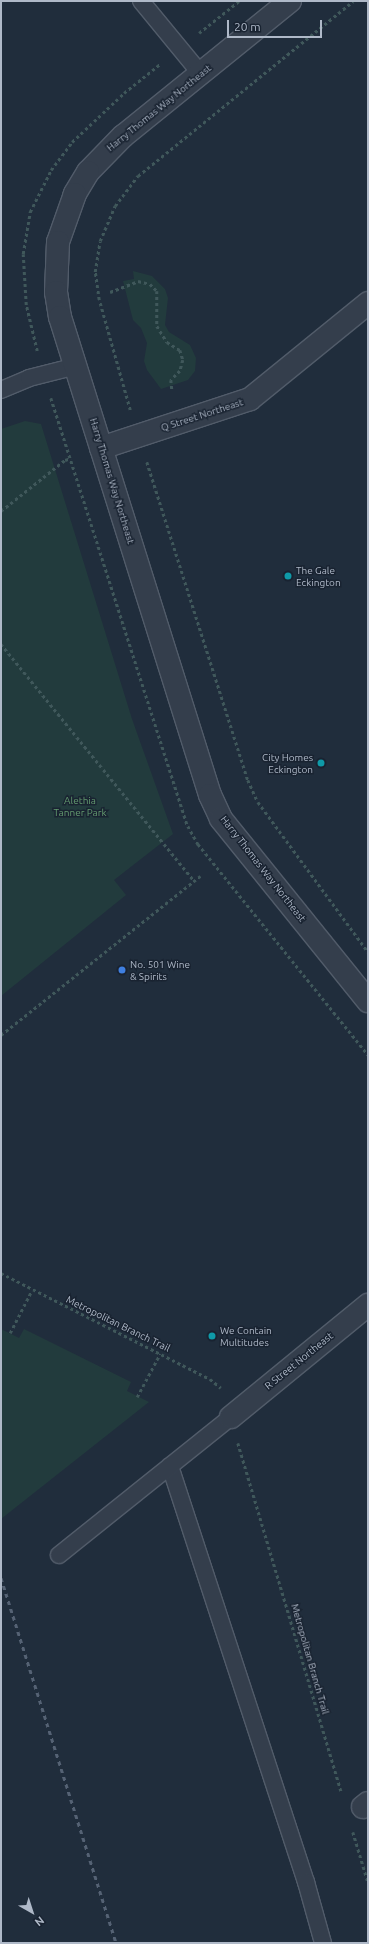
<!DOCTYPE html>
<html>
<head>
<meta charset="utf-8">
<style>
	body { margin:0 }
	#map { position:relative; width:369px; height:1944px; overflow:hidden; background:#202d3c; font-family:Ubuntu,sans-serif }
	div>[style] { position:absolute }
	[style*='--x'] { left:calc(var(--x)*1px); top:calc(var(--y)*1px); width:calc(var(--w)*1px); rotate:calc(var(--a)*1deg) }
	.green>* { inset:0; background:#223b3d }
	.path>* { height:2.5px; margin-top:-1.25px; transform-origin:0; background:repeating-linear-gradient(90deg,#40585b 0 3px,transparent 0 6px) }
	.roads { filter:drop-shadow(1px 0 #525c6a) drop-shadow(-1px 0 #525c6a) drop-shadow(0 1px #525c6a) drop-shadow(0 -1px #525c6a) }
	.lane>* { height:16px; margin:-8px; padding:0 8px; transform-origin:8px; border-radius:8px; background:#343e4c }
	.street>* { height:22px; margin:-11px; padding:0 11px; transform-origin:11px; border-radius:11px; background:#343e4c }
	.rail>* { height:3px; margin-top:-1.5px; transform-origin:0; background:repeating-linear-gradient(90deg,#556274 0 4px,transparent 0 8px) }
	.dots>* { width:11px; height:11px; translate:-50% -50%; box-sizing:border-box; border:2px solid #192331; border-radius:50% }
	span { translate:-50% -50%; white-space:nowrap; text-align:center; line-height:1.15; -webkit-text-stroke:3px #192331; paint-order:stroke }
	.street-label { font-size:10px; color:#afb9c8 }
	.poi-label { font-size:10px; color:#afb9c8 }
	.left { translate:0 -50%; text-align:left }
	.right { translate:-100% -50%; text-align:right }
	.park-label { font-size:10px; color:#649c70 }
	.frame { position:absolute; inset:0; border:2px solid #afb9c8; pointer-events:none }
	.north { position:absolute; left:12px; top:1892px; width:40px; height:40px; -webkit-text-stroke:3px #192331; paint-order:stroke; rotate:141deg; font-size:11px; font-weight:700; line-height:16px; text-align:center; color:#afb9c8 }
	.north::after { content:''; display:block; margin:auto; width:14px; height:18px; background:#afb9c8; clip-path:polygon(50% 0,100% 100%,50% 72%,0 100%) }
	.scale { position:absolute; left:227px; top:20px; width:95px; height:18px; box-sizing:border-box; border:2px solid #afb9c8; border-top:0; padding-left:5px; font-size:12px; line-height:14px; white-space:nowrap; color:#afb9c8; -webkit-text-stroke:3px #192331; paint-order:stroke }
</style>
</head>
<body>
<div id="map">
	<div class="green">
		<div style="clip-path:polygon(133px 271px,152px 276px,165px 289px,168px 298px,165px 325px,169px 332px,190px 345px,196px 358px,195px 371px,188px 380px,161px 389px,147px 370px,144px 361px,147px 343px,141px 328px,133px 320px,123px 281px,134px 279px)"></div>
		<div style="clip-path:polygon(25px 421px,41px 424px,132px 719px,173px 834px,114px 880px,126px 895px,1px 996px,1px 429px)"></div>
		<div style="clip-path:polygon(1px 1329px,19px 1338px,24px 1329px,131px 1382px,127px 1391px,149px 1402px,1px 1519px)"></div>
	</div>
	<div class="path">
		<div style="--x:199;--y:33;--w:51;--a:-38.7"></div>
		<div style="--x:110;--y:292;--w:30;--a:-21"></div>
		<div style="--x:138;--y:281;--w:12;--a:14"></div>
		<div style="--x:150;--y:284;--w:10;--a:45"></div>
		<div style="--x:157;--y:291;--w:35;--a:90"></div>
		<div style="--x:157;--y:326;--w:19;--a:58"></div>
		<div style="--x:167;--y:342;--w:15;--a:32"></div>
		<div style="--x:180;--y:350;--w:10;--a:73"></div>
		<div style="--x:183;--y:360;--w:11;--a:105"></div>
		<div style="--x:180;--y:371;--w:13;--a:135"></div>
		<div style="--x:171;--y:380;--w:10;--a:84"></div>
		<div style="--x:37;--y:351;--w:47;--a:-103.4"></div>
		<div style="--x:26;--y:305;--w:51;--a:-93.4"></div>
		<div style="--x:23;--y:254;--w:43;--a:-80.5"></div>
		<div style="--x:30;--y:212;--w:47;--a:-63.4"></div>
		<div style="--x:51;--y:170;--w:35;--a:-53"></div>
		<div style="--x:72;--y:142;--w:71;--a:-43.3"></div>
		<div style="--x:124;--y:93;--w:46;--a:-38.9"></div>
		<div style="--x:51;--y:398;--w:449;--a:72.3"></div>
		<div style="--x:188;--y:826;--w:21;--a:61"></div>
		<div style="--x:198;--y:844;--w:271;--a:51.1"></div>
		<div style="--x:130;--y:410;--w:114;--a:-105.7"></div>
		<div style="--x:99;--y:300;--w:28;--a:-98"></div>
		<div style="--x:95;--y:272;--w:31;--a:-81"></div>
		<div style="--x:100;--y:241;--w:38;--a:-67"></div>
		<div style="--x:115;--y:206;--w:38;--a:-53"></div>
		<div style="--x:138;--y:176;--w:277;--a:-39.1"></div>
		<div style="--x:147;--y:462;--w:334;--a:72.4"></div>
		<div style="--x:248;--y:780;--w:24;--a:66"></div>
		<div style="--x:258;--y:802;--w:186;--a:53.7"></div>
		<div style="--x:1;--y:511;--w:82;--a:-38.6"></div>
		<div style="--x:65;--y:460;--w:6;--a:-18"></div>
		<div style="--x:1;--y:644;--w:306;--a:50.8"></div>
		<div style="--x:1;--y:1035;--w:255;--a:-38.6"></div>
		<div style="--x:1;--y:1273;--w:234;--a:26.9"></div>
		<div style="--x:210;--y:1379;--w:14;--a:39"></div>
		<div style="--x:10;--y:1333;--w:48;--a:-62.9"></div>
		<div style="--x:137;--y:1397;--w:49;--a:-61.9"></div>
		<div style="--x:238;--y:1443;--w:363;--a:73.5"></div>
		<div style="--x:353;--y:1832;--w:52;--a:73.3"></div>
	</div>
	<div class="roads">
		<div class="lane">
			<div style="--x:141;--y:1;--w:94;--a:50.6"></div>
			<div style="--x:1;--y:390;--w:30;--a:-23"></div>
			<div style="--x:29;--y:378;--w:49;--a:-14.3"></div>
			<div style="--x:170;--y:1466;--w:438;--a:71.9"></div>
			<div style="--x:306;--y:1882;--w:63;--a:74.4"></div>
			<div style="--x:59;--y:1555;--w:221;--a:-38.7"></div>
		</div>
		<div class="street">
			<div style="--x:290;--y:1;--w:215;--a:141"></div>
			<div style="--x:123;--y:136;--w:50;--a:134.2"></div>
			<div style="--x:88;--y:172;--w:26;--a:121"></div>
			<div style="--x:75;--y:194;--w:51;--a:109.5"></div>
			<div style="--x:58;--y:242;--w:50;--a:92.3"></div>
			<div style="--x:56;--y:292;--w:25;--a:81"></div>
			<div style="--x:60;--y:317;--w:501;--a:72.58"></div>
			<div style="--x:210;--y:795;--w:26;--a:65"></div>
			<div style="--x:221;--y:819;--w:234;--a:51.1"></div>
			<div style="--x:101;--y:448;--w:157;--a:-18.2"></div>
			<div style="--x:250;--y:399;--w:152;--a:-39.1"></div>
			<div style="--x:231;--y:1417;--w:177;--a:-39.3"></div>
			<div style="--x:363;--y:1807;--w:6;--a:-39"></div>
		</div>
	</div>
	<div class="rail">
		<div style="--x:1;--y:1578;--w:383;--a:72.5"></div>
	</div>
	<div class="dots">
		<div style="left:288px;top:576px;background:#0f9aa8"></div>
		<div style="left:321px;top:763px;background:#0f9aa8"></div>
		<div style="left:122px;top:970px;background:#3f7fe0"></div>
		<div style="left:212px;top:1336px;background:#0f9aa8"></div>
	</div>
	<div class="street-label">
		<span style="left:159px;top:108px;rotate:-39deg">Harry Thomas Way Northeast</span>
		<span style="left:202px;top:415px;rotate:-18deg">Q Street Northeast</span>
		<span style="left:112px;top:481px;rotate:73deg">Harry Thomas Way Northeast</span>
		<span style="left:263px;top:869px;rotate:52deg">Harry Thomas Way Northeast</span>
		<span style="left:118px;top:1324px;rotate:26deg">Metropolitan Branch Trail</span>
		<span style="left:299px;top:1361px;rotate:-39deg">R Street Northeast</span>
		<span style="left:310px;top:1659px;rotate:74deg">Metropolitan Branch Trail</span>
	</div>
	<div class="poi-label">
		<span class="left" style="left:296px;top:576px">The Gale<br>Eckington</span>
		<span class="right" style="left:313px;top:763px">City Homes<br>Eckington</span>
		<span class="left" style="left:130px;top:970px">No. 501 Wine<br>&amp; Spirits</span>
		<span class="left" style="left:220px;top:1336px">We Contain<br>Multitudes</span>
	</div>
	<div class="park-label">
		<span style="left:80px;top:806px">Alethia<br>Tanner Park</span>
	</div>
	<div class="frame"></div>
	<div class="north">N</div>
	<div class="scale">20 m</div>
</div>
</body>
</html>
